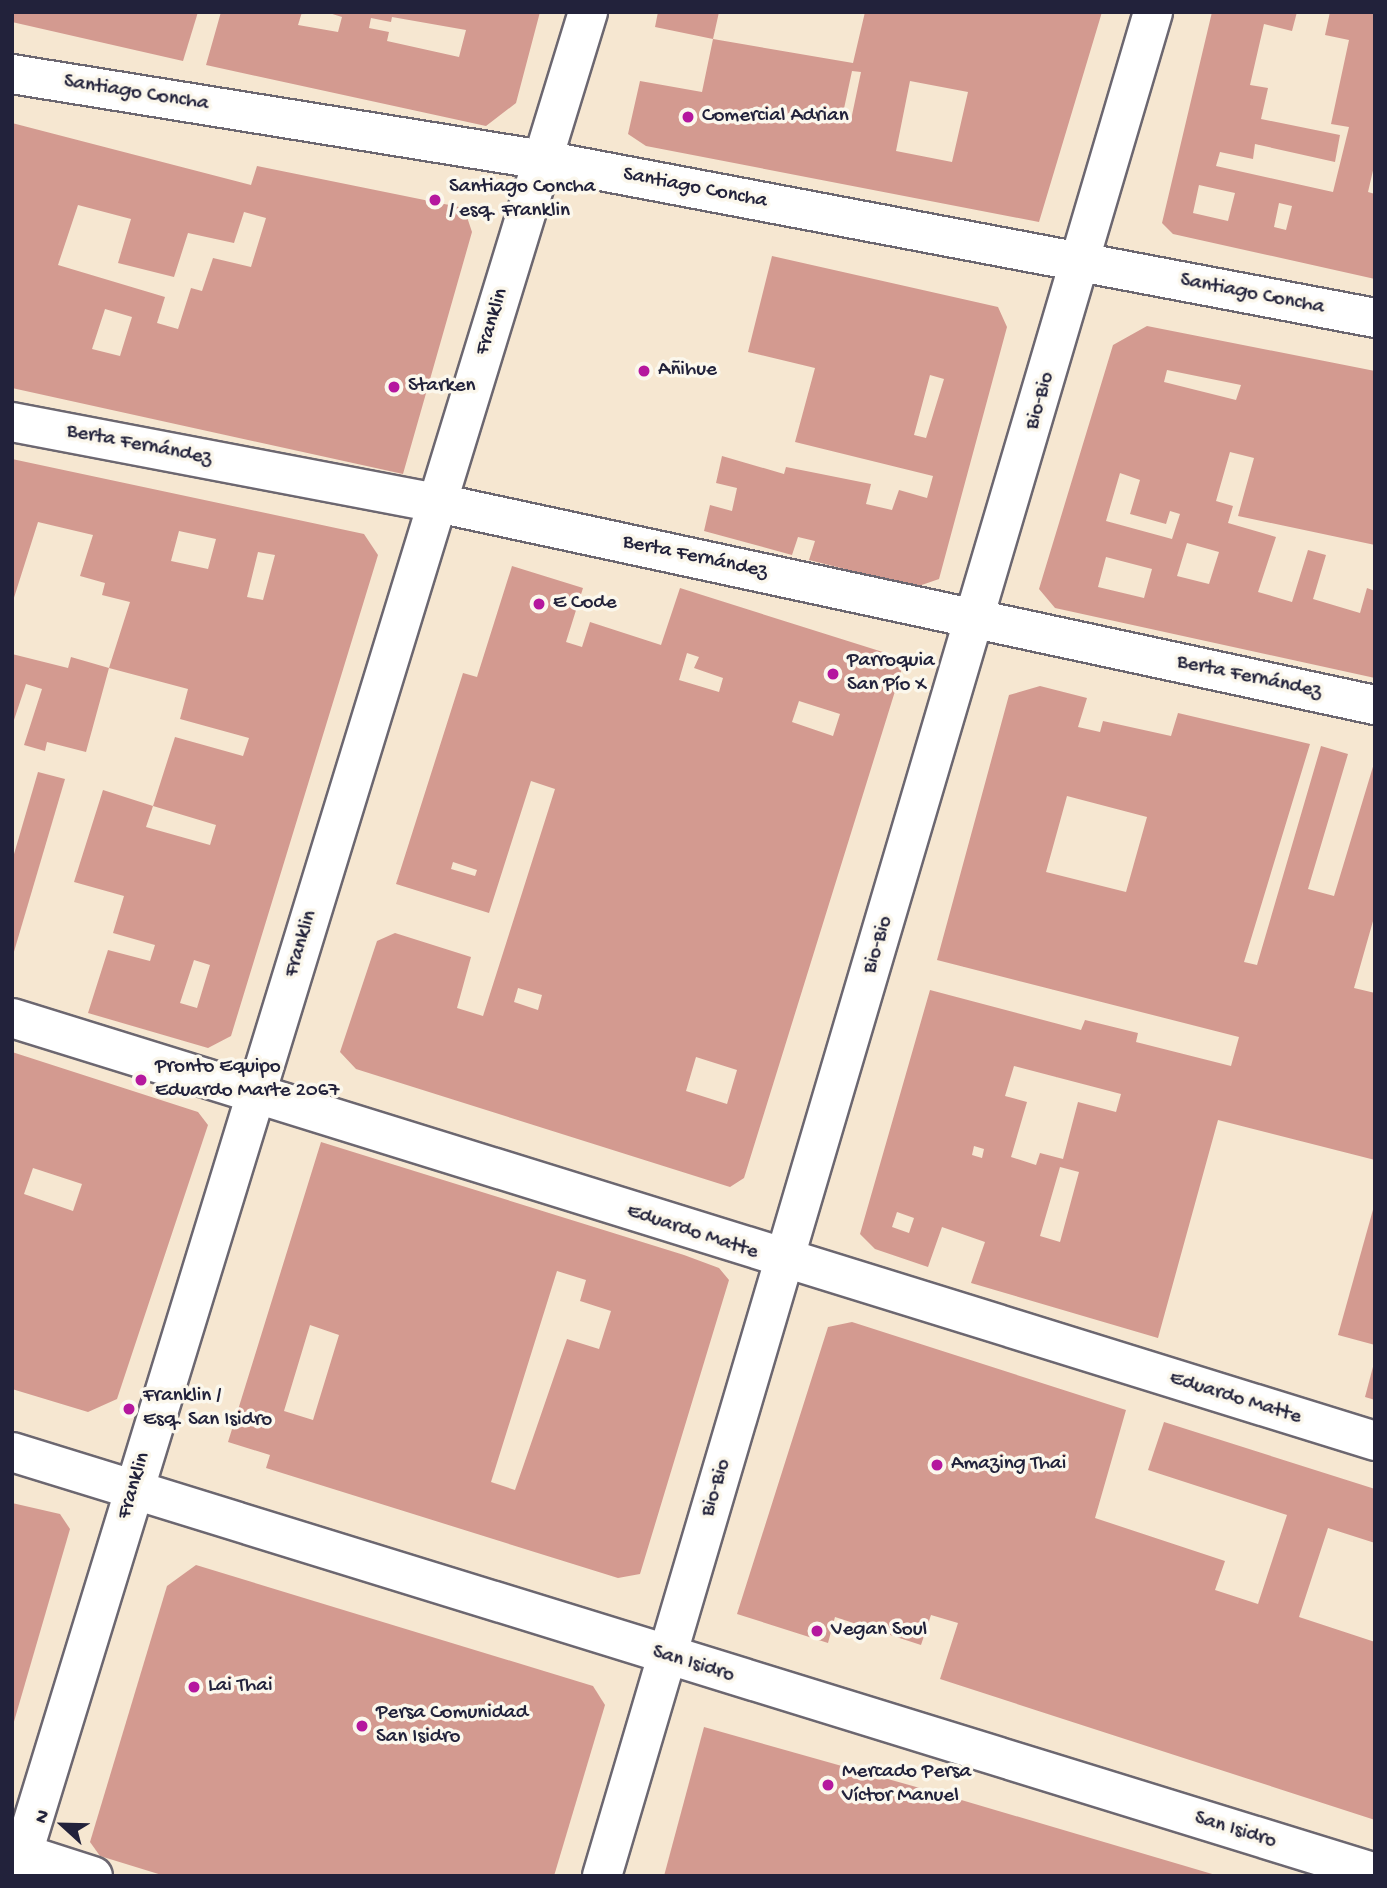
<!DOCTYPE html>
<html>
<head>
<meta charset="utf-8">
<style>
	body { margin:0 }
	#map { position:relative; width:1387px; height:1888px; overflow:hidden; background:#f6e7d1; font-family:"Gochi Hand",sans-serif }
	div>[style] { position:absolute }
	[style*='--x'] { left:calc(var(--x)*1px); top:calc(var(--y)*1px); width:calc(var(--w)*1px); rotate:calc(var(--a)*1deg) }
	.building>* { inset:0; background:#d39a90 }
	.roads { filter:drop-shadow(2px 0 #6c6770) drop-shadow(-2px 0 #6c6770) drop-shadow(0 2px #6c6770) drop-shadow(0 -2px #6c6770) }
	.minor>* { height:38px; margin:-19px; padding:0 19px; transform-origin:19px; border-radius:19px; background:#fff }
	.secondary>* { height:38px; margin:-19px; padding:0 19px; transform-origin:19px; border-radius:19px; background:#fff }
	.dots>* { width:19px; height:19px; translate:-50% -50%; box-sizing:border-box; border:4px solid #fbf7ec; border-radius:50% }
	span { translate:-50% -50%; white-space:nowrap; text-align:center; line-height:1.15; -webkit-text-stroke:7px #fbf7ec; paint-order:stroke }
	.street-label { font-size:21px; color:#22223b }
	.poi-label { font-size:21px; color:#22223b }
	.left { translate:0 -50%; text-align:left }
	.frame { position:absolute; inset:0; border:14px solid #22223b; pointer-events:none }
	.north { position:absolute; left:28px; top:1790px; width:70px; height:70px; -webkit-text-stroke:5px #fbf7ec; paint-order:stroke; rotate:292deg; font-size:19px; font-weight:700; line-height:28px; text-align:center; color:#22223b }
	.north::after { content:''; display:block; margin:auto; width:24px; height:32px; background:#22223b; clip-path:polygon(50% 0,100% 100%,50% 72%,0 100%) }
</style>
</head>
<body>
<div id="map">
	<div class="building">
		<div style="clip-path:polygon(12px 12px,198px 12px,183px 61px,12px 22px)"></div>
		<div style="clip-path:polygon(evenodd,221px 12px,302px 12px,298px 25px,338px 32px,342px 17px,326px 12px,540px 12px,516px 103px,486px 126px,206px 65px,221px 12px,392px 17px,466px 30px,459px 57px,387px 41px,389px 32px,369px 28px,371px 18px,391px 22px,392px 17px)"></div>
		<div style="clip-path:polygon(evenodd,658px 12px,719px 12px,713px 39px,853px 63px,865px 12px,1102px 12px,1039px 222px,646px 146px,628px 134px,640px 81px,702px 92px,713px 39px,655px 27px,658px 12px,852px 71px,861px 72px,851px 120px,842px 118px,852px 71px,658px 12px,910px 81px,968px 92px,952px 162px,896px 151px,910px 81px)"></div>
		<div style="clip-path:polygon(evenodd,1212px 12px,1297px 12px,1292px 31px,1264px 24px,1250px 85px,1268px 88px,1261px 119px,1340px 135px,1335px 162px,1255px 144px,1253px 159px,1220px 152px,1216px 166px,1333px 192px,1349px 127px,1331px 124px,1349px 40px,1325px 35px,1330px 12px,1375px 12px,1375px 162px,1368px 192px,1375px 194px,1375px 279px,1173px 234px,1162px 223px,1212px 12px,1199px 185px,1235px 193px,1228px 221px,1193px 213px,1199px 185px,1212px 12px,1279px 203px,1292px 206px,1286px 230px,1274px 227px,1279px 203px)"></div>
		<div style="clip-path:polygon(evenodd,12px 123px,251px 185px,257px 166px,464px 208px,472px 232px,403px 474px,12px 388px,12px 123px,78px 205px,131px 219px,118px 263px,174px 277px,188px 233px,234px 243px,244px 212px,266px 218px,251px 267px,213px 258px,202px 291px,191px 288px,178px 329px,157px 323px,165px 297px,58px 265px,78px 205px,12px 123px,105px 309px,132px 317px,120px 356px,92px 349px,105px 309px)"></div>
		<div style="clip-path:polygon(evenodd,772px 256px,998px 307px,1007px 327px,939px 579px,916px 587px,809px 560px,815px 541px,798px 537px,792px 555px,704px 531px,710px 505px,732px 511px,737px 488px,716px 483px,722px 456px,784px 474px,786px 467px,871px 484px,866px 504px,892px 510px,899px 490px,927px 498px,933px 476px,795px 442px,815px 368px,748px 352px,772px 256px,930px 375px,944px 379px,926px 438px,914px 435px,930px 375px)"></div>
		<div style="clip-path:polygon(evenodd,1147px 326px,1375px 371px,1375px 545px,1238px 516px,1254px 458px,1230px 452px,1216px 501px,1233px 506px,1228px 523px,1276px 537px,1258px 592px,1292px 602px,1308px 550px,1326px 555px,1313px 599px,1360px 613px,1367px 588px,1375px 591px,1375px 678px,1055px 608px,1039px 589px,1113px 345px,1147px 326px,1167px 370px,1241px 385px,1236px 400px,1164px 382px,1167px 370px,1147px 326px,1120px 473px,1140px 480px,1130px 514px,1166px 524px,1170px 511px,1180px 514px,1172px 539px,1106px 521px,1120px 473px,1147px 326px,1187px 543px,1219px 552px,1209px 584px,1177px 576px,1187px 543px,1147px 326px,1106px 557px,1152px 569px,1144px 598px,1098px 587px,1106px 557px)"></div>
		<div style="clip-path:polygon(evenodd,12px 459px,364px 534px,378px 555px,231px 1036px,208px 1048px,88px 1013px,108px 950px,150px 961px,155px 945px,113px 933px,124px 896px,74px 882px,103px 790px,153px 806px,146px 827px,210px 845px,216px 825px,153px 806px,175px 737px,243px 756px,249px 738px,180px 719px,188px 689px,109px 668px,86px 752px,47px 742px,45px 751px,24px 745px,42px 689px,26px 684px,12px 726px,12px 654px,68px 668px,71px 657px,109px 668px,130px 602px,102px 595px,105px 583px,80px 576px,93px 535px,38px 522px,12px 604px,12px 459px,179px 531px,216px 539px,208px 569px,171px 561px,179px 531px,12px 459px,258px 552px,275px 555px,263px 600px,247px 597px,258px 552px,12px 459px,194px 960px,210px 965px,197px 1008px,180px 1003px,194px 960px)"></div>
		<div style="clip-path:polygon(evenodd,512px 566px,583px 588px,566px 642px,582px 647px,590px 622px,661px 645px,680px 588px,905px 659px,744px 1178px,730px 1187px,356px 1069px,340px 1052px,377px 941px,395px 933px,471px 957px,457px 1008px,483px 1016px,555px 789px,531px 781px,489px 913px,396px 884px,463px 673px,477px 677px,512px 566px,687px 653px,699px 657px,694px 668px,723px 678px,719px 692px,679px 680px,687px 653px,512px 566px,799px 701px,840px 714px,833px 736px,792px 722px,799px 701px,512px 566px,453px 862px,477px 870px,475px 876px,451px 869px,453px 862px,512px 566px,518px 988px,542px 995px,538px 1010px,514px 1002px,518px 988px,512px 566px,696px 1057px,737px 1070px,727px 1104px,686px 1091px,696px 1057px)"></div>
		<div style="clip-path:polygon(evenodd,1040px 686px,1087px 698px,1078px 727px,1100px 732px,1103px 721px,1171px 736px,1178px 713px,1310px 744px,1244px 962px,1257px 965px,1321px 746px,1348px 754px,1308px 889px,1334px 896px,1375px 760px,1375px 914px,1354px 988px,1375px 993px,1375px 1160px,1218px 1120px,1158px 1338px,971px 1283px,985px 1242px,942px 1227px,928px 1267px,875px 1249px,860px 1234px,930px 990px,1081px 1030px,1085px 1020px,1138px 1033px,1136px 1042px,1231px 1066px,1239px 1037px,937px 960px,1009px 695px,1040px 686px,1067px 796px,1147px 817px,1126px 892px,1046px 872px,1067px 796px,1040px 686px,1014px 1066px,1121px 1094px,1116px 1112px,1078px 1102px,1063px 1159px,1040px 1153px,1036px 1165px,1011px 1157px,1027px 1102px,1005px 1096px,1014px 1066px,1040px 686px,974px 1146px,984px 1149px,982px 1158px,972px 1155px,974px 1146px,1040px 686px,1060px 1167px,1079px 1172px,1060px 1242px,1040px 1236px,1060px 1167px,1040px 686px,897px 1212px,914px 1218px,909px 1233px,892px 1227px,897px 1212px)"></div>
		<div style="clip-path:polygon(38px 772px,65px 779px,13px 955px,12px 861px)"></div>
		<div style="clip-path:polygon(evenodd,12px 1052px,198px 1112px,208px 1125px,117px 1399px,88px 1412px,12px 1389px,12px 1052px,33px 1168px,82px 1184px,73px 1211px,24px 1194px,33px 1168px)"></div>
		<div style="clip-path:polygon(evenodd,321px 1142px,684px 1255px,719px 1268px,729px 1280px,640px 1574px,618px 1578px,266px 1468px,270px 1455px,228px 1442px,321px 1142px,557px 1271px,586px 1280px,580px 1301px,611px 1311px,599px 1349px,567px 1339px,515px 1490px,491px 1482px,557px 1271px,321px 1142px,310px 1325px,339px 1335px,313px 1420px,284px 1411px,310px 1325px)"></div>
		<div style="clip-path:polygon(1374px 1206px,1375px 1206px,1375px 1345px,1338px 1335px)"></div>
		<div style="clip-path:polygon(852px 1322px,1126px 1410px,1095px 1518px,1225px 1561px,1215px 1590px,1258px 1604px,1287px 1515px,1148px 1470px,1164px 1422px,1375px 1489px,1375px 1543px,1328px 1528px,1299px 1617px,1375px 1642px,1375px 1820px,940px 1679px,958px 1623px,931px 1615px,921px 1645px,835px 1617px,828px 1643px,737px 1614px,828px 1327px)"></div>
		<div style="clip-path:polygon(1374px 1363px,1375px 1363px,1375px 1400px,1365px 1397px)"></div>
		<div style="clip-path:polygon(12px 1503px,60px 1514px,70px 1529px,13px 1725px)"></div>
		<div style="clip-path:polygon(196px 1565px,593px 1686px,605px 1705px,554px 1876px,165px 1876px,100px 1856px,90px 1842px,167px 1586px)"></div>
		<div style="clip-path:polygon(704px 1727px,941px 1794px,1219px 1876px,664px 1876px)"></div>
	</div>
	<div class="roads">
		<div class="minor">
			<div style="--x:12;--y:74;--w:538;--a:9.2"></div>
			<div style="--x:543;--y:160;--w:847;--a:10.75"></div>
			<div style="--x:12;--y:422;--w:434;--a:10.8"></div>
			<div style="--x:438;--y:503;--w:959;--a:12.17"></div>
			<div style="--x:12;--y:1018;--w:1427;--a:17.24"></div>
			<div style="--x:12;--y:1452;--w:1427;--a:17.16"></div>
			<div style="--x:12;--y:1850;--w:85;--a:17.8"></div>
			<div style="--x:602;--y:1876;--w:1944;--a:-73.53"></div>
		</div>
		<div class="secondary">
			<div style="--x:16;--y:1876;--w:1950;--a:-72.94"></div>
		</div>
	</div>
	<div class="dots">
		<div style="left:688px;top:117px;background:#b5179e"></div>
		<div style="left:435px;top:200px;background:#b5179e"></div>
		<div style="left:644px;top:371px;background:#b5179e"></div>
		<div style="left:394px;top:387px;background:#b5179e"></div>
		<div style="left:539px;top:604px;background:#b5179e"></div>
		<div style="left:833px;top:674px;background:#b5179e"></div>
		<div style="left:141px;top:1080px;background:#b5179e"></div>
		<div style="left:129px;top:1409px;background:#b5179e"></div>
		<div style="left:937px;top:1465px;background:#b5179e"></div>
		<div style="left:817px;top:1631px;background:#b5179e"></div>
		<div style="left:194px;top:1687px;background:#b5179e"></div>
		<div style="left:362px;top:1726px;background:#b5179e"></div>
		<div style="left:828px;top:1785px;background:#b5179e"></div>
	</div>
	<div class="street-label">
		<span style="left:136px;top:94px;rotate:9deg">Santiago Concha</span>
		<span style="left:695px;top:189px;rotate:11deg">Santiago Concha</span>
		<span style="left:1252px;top:295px;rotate:11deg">Santiago Concha</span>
		<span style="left:493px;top:322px;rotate:-73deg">Franklin</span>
		<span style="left:1041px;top:401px;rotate:-74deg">Bio-Bio</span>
		<span style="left:139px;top:446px;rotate:11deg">Berta Fernández</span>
		<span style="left:695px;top:558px;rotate:12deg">Berta Fernández</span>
		<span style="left:1249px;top:678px;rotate:12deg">Berta Fernández</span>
		<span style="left:302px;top:944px;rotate:-73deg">Franklin</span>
		<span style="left:879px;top:945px;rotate:-73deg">Bio-Bio</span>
		<span style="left:692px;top:1233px;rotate:18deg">Eduardo Matte</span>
		<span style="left:1235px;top:1399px;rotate:17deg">Eduardo Matte</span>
		<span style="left:135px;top:1486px;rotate:-73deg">Franklin</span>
		<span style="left:717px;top:1488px;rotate:-73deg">Bio-Bio</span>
		<span style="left:693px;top:1665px;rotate:17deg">San Isidro</span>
		<span style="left:1235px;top:1831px;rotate:17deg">San Isidro</span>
	</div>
	<div class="poi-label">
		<span class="left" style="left:702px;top:117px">Comercial Adrian</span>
		<span class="left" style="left:449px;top:200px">Santiago Concha<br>/ esq. Franklin</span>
		<span class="left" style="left:658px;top:371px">Añihue</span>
		<span class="left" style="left:408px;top:387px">Starken</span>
		<span class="left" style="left:553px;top:604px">E Code</span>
		<span class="left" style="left:847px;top:674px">Parroquia<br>San Pío X</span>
		<span class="left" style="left:155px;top:1080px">Pronto Equipo<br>Eduardo Marte 2067</span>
		<span class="left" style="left:143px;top:1409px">Franklin /<br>Esq. San Isidro</span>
		<span class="left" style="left:951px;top:1465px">Amazing Thai</span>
		<span class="left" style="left:831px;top:1631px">Vegan Soul</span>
		<span class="left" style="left:208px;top:1687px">Lai Thai</span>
		<span class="left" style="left:376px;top:1726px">Persa Comunidad<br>San Isidro</span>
		<span class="left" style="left:842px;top:1785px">Mercado Persa<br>Víctor Manuel</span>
	</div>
	<div class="frame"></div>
	<div class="north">N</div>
</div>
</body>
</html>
